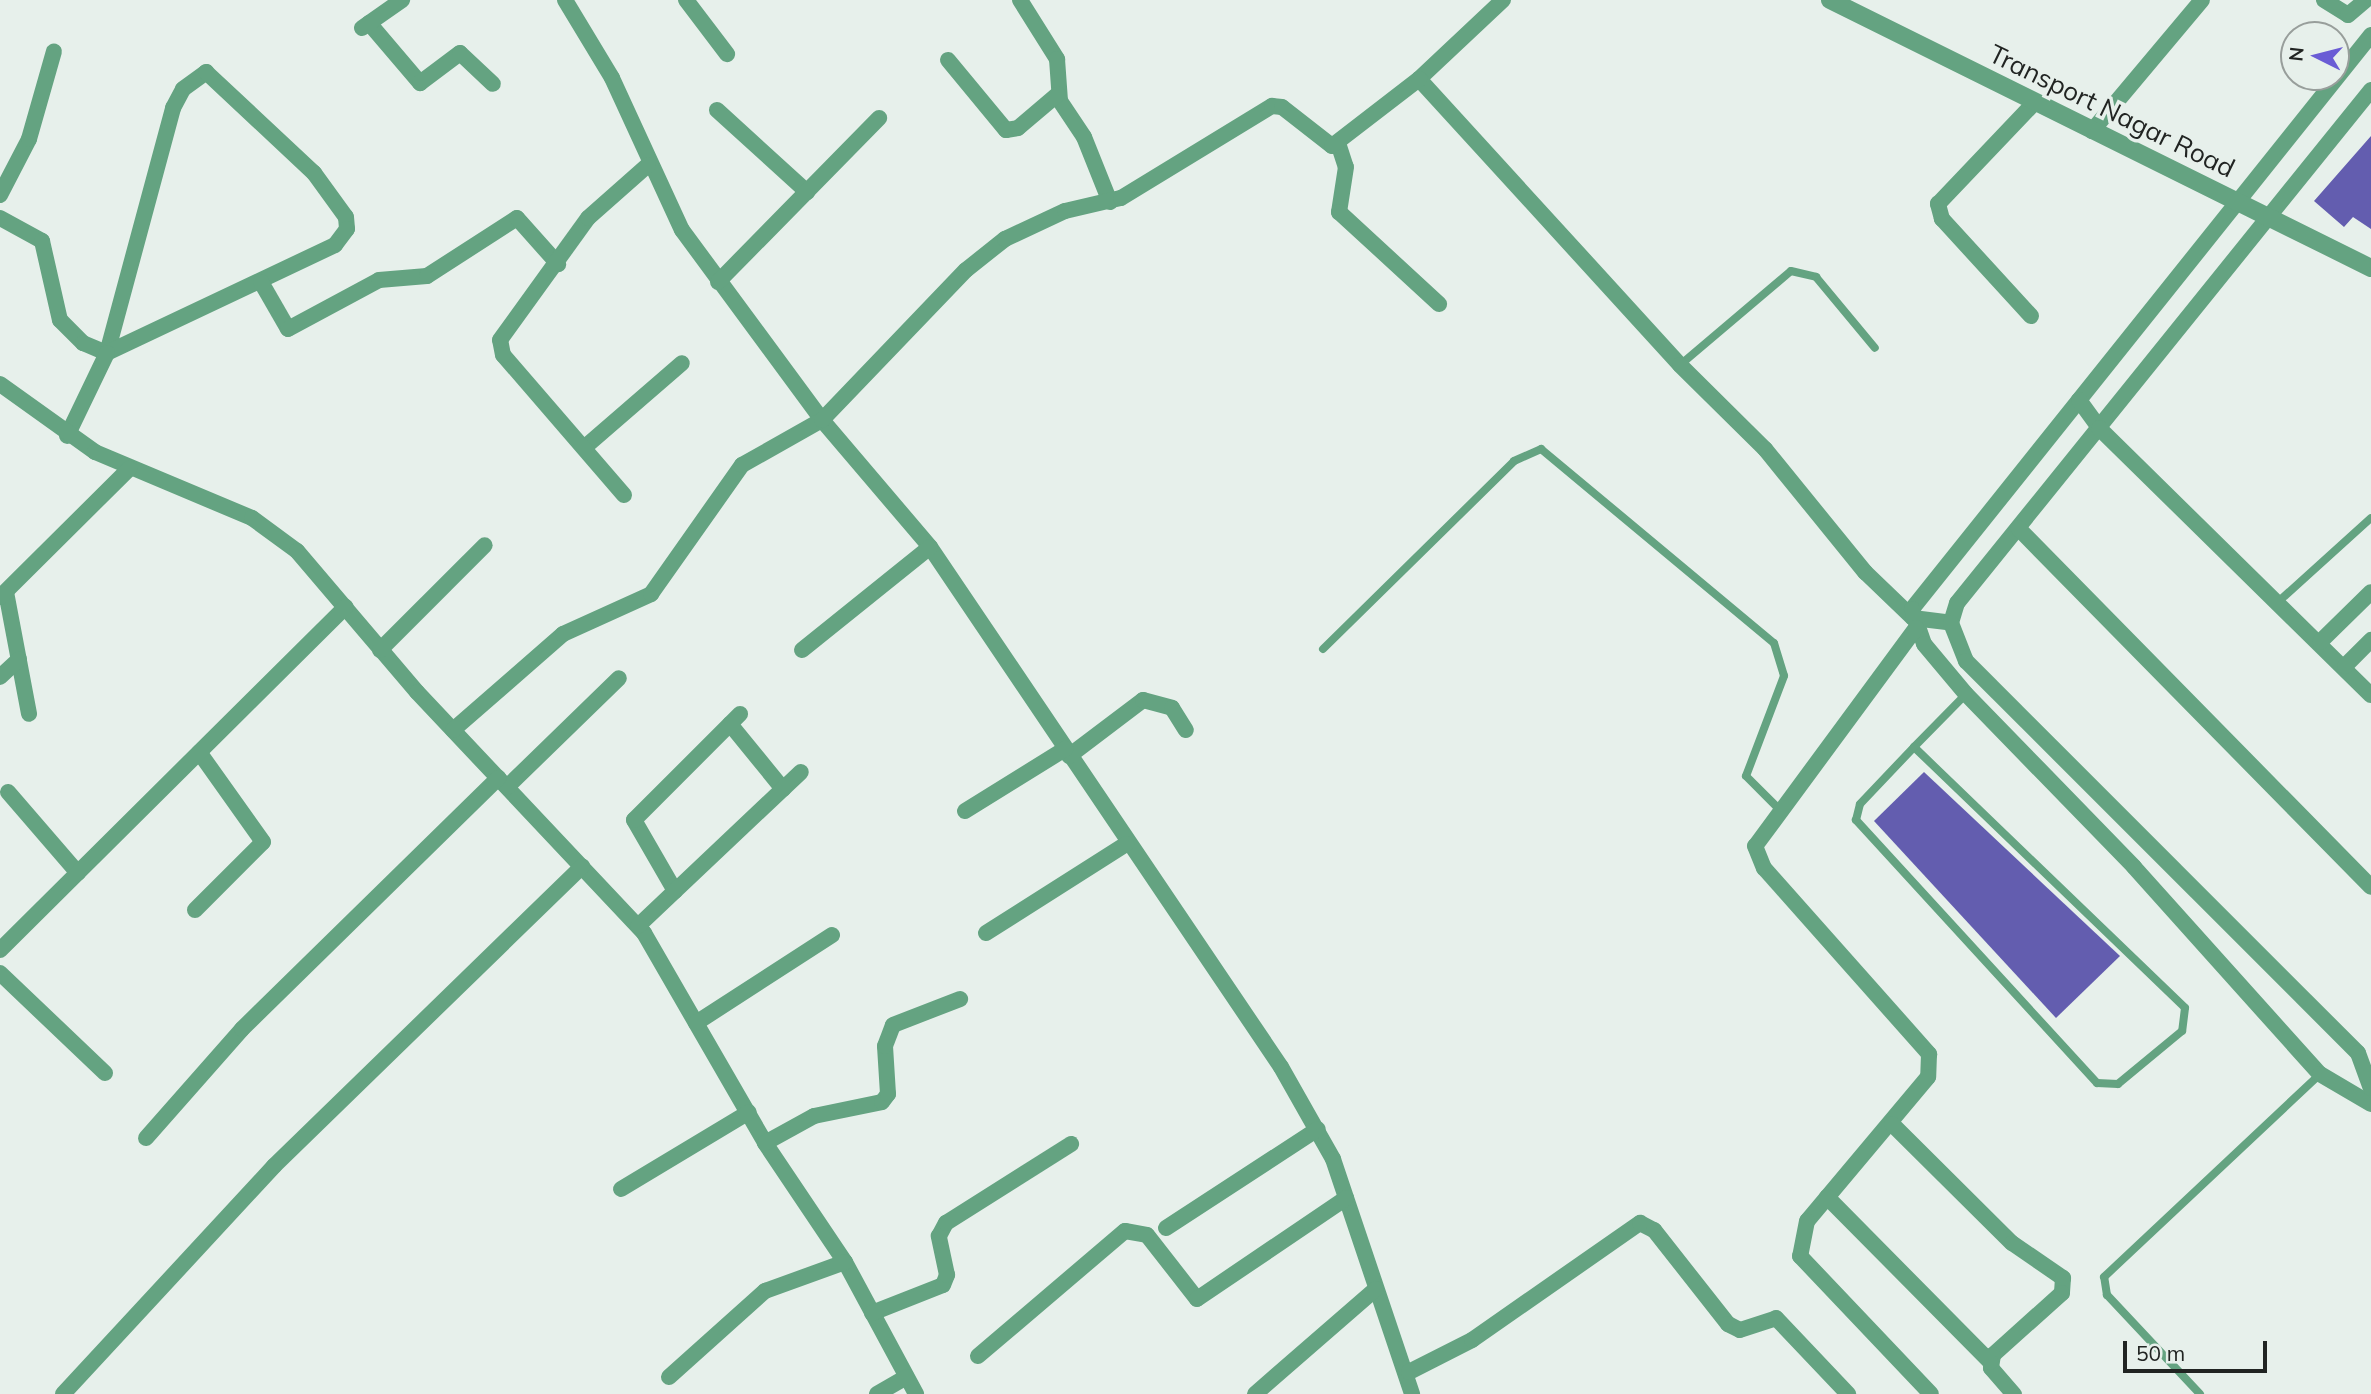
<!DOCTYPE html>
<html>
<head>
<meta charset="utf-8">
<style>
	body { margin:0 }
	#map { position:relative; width:2371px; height:1394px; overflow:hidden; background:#e7f0eb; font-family:Mulish,sans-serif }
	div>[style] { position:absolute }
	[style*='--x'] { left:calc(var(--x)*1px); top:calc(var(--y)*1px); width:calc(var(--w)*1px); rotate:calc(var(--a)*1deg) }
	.building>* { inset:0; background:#635daf }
	.service>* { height:8px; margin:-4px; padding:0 4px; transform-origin:4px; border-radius:4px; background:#64a381 }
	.minor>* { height:16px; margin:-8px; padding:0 8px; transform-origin:8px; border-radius:8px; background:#64a381 }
	.tertiary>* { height:18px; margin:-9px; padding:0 9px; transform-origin:9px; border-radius:9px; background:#64a381 }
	span { translate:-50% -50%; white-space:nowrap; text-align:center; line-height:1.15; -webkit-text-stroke:7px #e7f0eb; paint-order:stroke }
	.street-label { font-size:26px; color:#212422 }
	.north { position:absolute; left:2280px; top:21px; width:70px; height:70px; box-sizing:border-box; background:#e7f0eb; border:2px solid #989e9b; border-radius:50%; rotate:276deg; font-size:19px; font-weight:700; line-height:28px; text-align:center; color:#212422 }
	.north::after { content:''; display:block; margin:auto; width:24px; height:32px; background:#6a5cd5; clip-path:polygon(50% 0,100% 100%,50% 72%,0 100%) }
	.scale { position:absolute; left:2123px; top:1341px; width:144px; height:32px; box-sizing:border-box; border:4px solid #212422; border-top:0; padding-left:9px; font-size:21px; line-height:24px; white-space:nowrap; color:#212422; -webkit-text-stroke:5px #e7f0eb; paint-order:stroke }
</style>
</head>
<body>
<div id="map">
	<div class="building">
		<div style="clip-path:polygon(2371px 136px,2371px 229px,2353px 217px,2344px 227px,2314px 201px)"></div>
		<div style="clip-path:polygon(1924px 772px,2120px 956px,2056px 1018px,1874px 821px)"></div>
	</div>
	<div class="service">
		<div style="--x:1680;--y:365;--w:145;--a:-40.3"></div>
		<div style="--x:1791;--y:271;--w:26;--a:13"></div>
		<div style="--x:1816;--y:277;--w:92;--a:50.3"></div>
		<div style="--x:2278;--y:602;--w:125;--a:-42.1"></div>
		<div style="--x:1323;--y:649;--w:268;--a:-44.5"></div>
		<div style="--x:1514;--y:461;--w:30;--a:-24"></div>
		<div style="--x:1541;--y:449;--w:303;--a:39.8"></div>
		<div style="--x:1774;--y:643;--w:34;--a:73"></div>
		<div style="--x:1784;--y:676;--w:107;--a:110.8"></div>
		<div style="--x:1746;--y:776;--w:45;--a:45"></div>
		<div style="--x:1914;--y:747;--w:376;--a:43.9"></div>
		<div style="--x:2185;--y:1008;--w:23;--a:97"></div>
		<div style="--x:2182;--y:1031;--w:83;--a:140.4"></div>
		<div style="--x:2118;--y:1084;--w:21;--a:-177"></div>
		<div style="--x:2097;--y:1083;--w:357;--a:-132.5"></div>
		<div style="--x:1856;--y:820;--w:16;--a:-76"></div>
		<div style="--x:1860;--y:804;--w:79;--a:-46.5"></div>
		<div style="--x:1914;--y:747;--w:74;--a:-45.5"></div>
		<div style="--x:2200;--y:1394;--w:136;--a:-133.2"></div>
		<div style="--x:2107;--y:1295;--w:18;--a:-99"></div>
		<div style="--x:2104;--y:1277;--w:296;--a:-43.2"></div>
	</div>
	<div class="minor">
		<div style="--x:565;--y:0;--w:91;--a:58.9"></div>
		<div style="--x:612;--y:78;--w:167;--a:65.3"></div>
		<div style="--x:682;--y:230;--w:236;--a:53.6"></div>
		<div style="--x:822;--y:420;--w:167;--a:49.6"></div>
		<div style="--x:930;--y:547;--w:627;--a:55.98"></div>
		<div style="--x:1281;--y:1067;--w:106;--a:60.5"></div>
		<div style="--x:1333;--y:1159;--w:248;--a:71.4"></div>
		<div style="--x:686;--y:0;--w:68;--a:52.8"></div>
		<div style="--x:1020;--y:0;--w:70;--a:57.9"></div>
		<div style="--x:1057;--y:59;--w:42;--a:85.9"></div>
		<div style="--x:1060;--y:101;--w:43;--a:56.3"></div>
		<div style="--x:1084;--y:137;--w:70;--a:68.2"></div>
		<div style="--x:1503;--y:0;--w:115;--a:136.8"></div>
		<div style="--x:1419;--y:79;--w:387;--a:47.6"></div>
		<div style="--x:1680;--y:365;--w:120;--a:44.7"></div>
		<div style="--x:1765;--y:449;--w:159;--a:50.9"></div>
		<div style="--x:1865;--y:572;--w:66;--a:43.8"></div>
		<div style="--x:1913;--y:618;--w:38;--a:7"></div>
		<div style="--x:2324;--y:0;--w:28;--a:32"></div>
		<div style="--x:2348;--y:15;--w:23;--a:-40"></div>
		<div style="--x:369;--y:23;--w:79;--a:49.6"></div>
		<div style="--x:420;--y:83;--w:50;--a:-36.9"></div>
		<div style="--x:460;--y:53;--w:45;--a:43.2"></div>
		<div style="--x:362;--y:28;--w:49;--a:-35"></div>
		<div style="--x:2371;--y:35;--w:735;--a:128.65"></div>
		<div style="--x:1912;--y:609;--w:37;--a:71"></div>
		<div style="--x:1924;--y:644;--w:65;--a:50"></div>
		<div style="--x:1966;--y:694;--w:241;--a:45.8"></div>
		<div style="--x:2134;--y:867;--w:278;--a:48.1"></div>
		<div style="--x:2320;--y:1074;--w:59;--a:30.5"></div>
		<div style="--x:948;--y:60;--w:91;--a:50.4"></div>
		<div style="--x:1006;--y:130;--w:12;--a:-9"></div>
		<div style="--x:1018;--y:128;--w:52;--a:-40.4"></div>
		<div style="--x:2371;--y:90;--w:659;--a:128.9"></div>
		<div style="--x:1957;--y:603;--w:21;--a:107"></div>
		<div style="--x:1951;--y:623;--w:41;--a:68.5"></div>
		<div style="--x:1966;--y:661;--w:554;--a:45"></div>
		<div style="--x:2358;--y:1053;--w:37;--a:70"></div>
		<div style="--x:717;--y:110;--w:122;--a:42.3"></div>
		<div style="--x:2092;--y:131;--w:171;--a:-50"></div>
		<div style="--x:1338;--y:143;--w:25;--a:72"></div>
		<div style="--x:1346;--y:167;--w:46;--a:98.8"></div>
		<div style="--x:1339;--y:212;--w:136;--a:42.6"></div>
		<div style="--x:0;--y:195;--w:63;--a:-62.6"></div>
		<div style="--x:29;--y:139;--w:91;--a:-74.1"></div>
		<div style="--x:0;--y:218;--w:48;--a:28.7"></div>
		<div style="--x:42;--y:241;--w:81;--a:77.2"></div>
		<div style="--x:60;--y:320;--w:33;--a:45"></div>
		<div style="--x:83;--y:343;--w:26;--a:23"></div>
		<div style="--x:107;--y:353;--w:254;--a:-74.9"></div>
		<div style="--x:173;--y:108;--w:21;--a:-62"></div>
		<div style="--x:183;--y:89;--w:29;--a:-36"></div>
		<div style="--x:206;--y:72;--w:148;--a:43.1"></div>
		<div style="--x:314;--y:173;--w:54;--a:54"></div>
		<div style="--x:346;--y:217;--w:12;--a:85"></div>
		<div style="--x:347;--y:229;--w:20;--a:127"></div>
		<div style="--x:335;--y:245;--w:252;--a:154.7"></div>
		<div style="--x:107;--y:353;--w:92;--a:115.7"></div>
		<div style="--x:261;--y:282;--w:54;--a:60.1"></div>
		<div style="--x:288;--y:329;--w:103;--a:-28.3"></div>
		<div style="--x:379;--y:280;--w:48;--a:-4.8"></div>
		<div style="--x:427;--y:276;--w:107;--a:-32.8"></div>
		<div style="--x:517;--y:218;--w:62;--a:48.3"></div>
		<div style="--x:718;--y:282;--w:230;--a:-45.5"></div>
		<div style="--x:2031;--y:316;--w:132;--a:-132.5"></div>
		<div style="--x:1942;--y:219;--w:16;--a:-105"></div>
		<div style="--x:1938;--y:204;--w:141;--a:-46.4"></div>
		<div style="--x:0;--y:384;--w:117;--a:35.6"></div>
		<div style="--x:95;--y:452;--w:170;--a:22.8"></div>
		<div style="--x:252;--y:518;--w:56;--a:36.3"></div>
		<div style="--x:297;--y:551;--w:185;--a:49.6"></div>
		<div style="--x:417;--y:692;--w:331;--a:46.7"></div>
		<div style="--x:644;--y:933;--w:242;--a:60"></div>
		<div style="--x:765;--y:1143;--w:143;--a:56.1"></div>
		<div style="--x:845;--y:1262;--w:150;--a:61.7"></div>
		<div style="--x:2079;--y:400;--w:34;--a:54"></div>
		<div style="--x:2099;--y:428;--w:381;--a:44.5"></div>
		<div style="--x:585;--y:447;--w:128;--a:-40.9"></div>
		<div style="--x:624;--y:495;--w:185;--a:-130.8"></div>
		<div style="--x:503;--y:355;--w:15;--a:-101"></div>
		<div style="--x:500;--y:340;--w:150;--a:-54.2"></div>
		<div style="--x:588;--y:218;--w:80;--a:-41.5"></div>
		<div style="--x:2018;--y:528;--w:503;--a:45.48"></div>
		<div style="--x:6;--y:592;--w:124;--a:79.3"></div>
		<div style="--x:0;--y:597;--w:182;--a:-44.8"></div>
		<div style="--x:1916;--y:628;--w:271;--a:126.4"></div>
		<div style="--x:1755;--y:846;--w:24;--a:68"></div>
		<div style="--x:1764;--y:868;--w:249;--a:48.4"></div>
		<div style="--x:1929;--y:1054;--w:23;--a:92"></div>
		<div style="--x:1928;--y:1077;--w:188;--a:130"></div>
		<div style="--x:1807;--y:1221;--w:36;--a:101"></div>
		<div style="--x:1800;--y:1256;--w:190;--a:46.5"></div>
		<div style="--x:2320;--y:642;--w:71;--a:-44.4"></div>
		<div style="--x:380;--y:650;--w:148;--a:-45"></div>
		<div style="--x:802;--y:650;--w:164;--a:-38.8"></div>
		<div style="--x:2345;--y:666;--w:37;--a:-45"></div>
		<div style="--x:0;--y:677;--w:26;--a:-43"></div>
		<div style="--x:730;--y:724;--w:84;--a:50.8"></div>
		<div style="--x:453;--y:730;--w:146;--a:-41.1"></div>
		<div style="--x:563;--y:634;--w:97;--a:-24.4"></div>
		<div style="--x:651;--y:594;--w:158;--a:-54.8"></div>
		<div style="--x:742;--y:465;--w:92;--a:-29.4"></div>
		<div style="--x:822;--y:420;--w:208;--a:-46.2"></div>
		<div style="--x:966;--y:270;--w:50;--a:-38.5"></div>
		<div style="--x:1005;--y:239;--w:66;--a:-25"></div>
		<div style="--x:1065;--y:211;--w:57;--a:-13.1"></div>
		<div style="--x:1121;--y:198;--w:177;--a:-31.4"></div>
		<div style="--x:1272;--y:106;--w:10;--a:6"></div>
		<div style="--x:1282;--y:107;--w:63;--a:38"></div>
		<div style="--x:1332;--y:146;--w:110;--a:-37.6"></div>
		<div style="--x:1069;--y:756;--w:93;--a:-37.1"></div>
		<div style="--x:1143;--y:700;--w:30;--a:15"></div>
		<div style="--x:1172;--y:708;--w:26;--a:58"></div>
		<div style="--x:507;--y:787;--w:156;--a:-44.2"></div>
		<div style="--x:8;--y:792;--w:107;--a:49.2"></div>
		<div style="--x:965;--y:811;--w:118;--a:-31.8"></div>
		<div style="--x:675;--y:891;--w:82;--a:-120"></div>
		<div style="--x:634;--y:820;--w:150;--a:-45"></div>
		<div style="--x:195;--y:910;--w:96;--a:-45"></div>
		<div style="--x:263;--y:842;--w:110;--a:-125.4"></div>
		<div style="--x:638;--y:926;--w:224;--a:-43.4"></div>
		<div style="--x:986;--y:933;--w:166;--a:-32.4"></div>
		<div style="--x:0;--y:950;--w:487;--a:-44.8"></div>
		<div style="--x:0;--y:973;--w:145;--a:43.6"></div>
		<div style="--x:696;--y:1023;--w:162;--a:-32.9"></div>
		<div style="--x:1892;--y:1124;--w:169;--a:44.8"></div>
		<div style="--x:2012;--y:1243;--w:62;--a:34.5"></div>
		<div style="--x:2063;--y:1278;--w:15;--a:94"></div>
		<div style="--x:2062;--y:1293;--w:93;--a:138.1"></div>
		<div style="--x:1993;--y:1355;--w:13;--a:99"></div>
		<div style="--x:1991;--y:1368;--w:35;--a:49"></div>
		<div style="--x:146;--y:1138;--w:145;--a:-48.6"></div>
		<div style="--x:242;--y:1029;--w:359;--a:-44.4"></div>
		<div style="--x:765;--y:1143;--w:56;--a:-28.9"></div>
		<div style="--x:814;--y:1116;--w:69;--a:-11.6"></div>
		<div style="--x:882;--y:1102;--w:10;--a:-53"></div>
		<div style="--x:888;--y:1094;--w:48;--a:-93.6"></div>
		<div style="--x:885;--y:1046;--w:22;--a:-69"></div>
		<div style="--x:893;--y:1025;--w:72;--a:-21.2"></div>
		<div style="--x:621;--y:1189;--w:149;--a:-31"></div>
		<div style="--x:1827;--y:1197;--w:232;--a:45.3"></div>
		<div style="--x:1166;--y:1228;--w:181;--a:-33.1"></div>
		<div style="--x:872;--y:1313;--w:76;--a:-21.5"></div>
		<div style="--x:943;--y:1285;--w:11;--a:-68"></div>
		<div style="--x:947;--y:1275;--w:40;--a:-102"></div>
		<div style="--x:939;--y:1236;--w:15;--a:-62"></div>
		<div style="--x:946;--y:1223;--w:148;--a:-32.3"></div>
		<div style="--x:978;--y:1356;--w:193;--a:-40.4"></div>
		<div style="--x:1125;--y:1231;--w:22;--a:10"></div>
		<div style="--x:1147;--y:1235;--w:81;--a:52"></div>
		<div style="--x:1197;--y:1299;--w:180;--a:-34.1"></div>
		<div style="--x:1409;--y:1372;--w:71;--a:-26.9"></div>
		<div style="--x:1472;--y:1340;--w:205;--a:-34.9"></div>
		<div style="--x:1640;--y:1223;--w:16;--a:27"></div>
		<div style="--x:1654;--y:1230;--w:120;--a:51.8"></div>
		<div style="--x:1728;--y:1324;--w:13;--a:27"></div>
		<div style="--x:1740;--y:1330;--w:38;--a:-18"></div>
		<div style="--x:1776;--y:1318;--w:105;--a:46.5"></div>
		<div style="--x:669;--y:1377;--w:129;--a:-41.9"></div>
		<div style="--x:765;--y:1291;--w:85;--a:-19.9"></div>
		<div style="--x:63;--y:1394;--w:311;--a:-47.2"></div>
		<div style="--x:274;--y:1166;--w:430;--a:-44.2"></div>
		<div style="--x:877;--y:1394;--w:34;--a:-30"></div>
		<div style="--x:1255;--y:1394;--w:160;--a:-41"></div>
	</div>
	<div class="tertiary">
		<div style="--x:1830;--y:0;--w:604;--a:26.35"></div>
	</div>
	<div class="street-label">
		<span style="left:2112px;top:111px;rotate:26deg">Transport Nagar Road</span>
	</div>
	<div class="north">N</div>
	<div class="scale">50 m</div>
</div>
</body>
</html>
